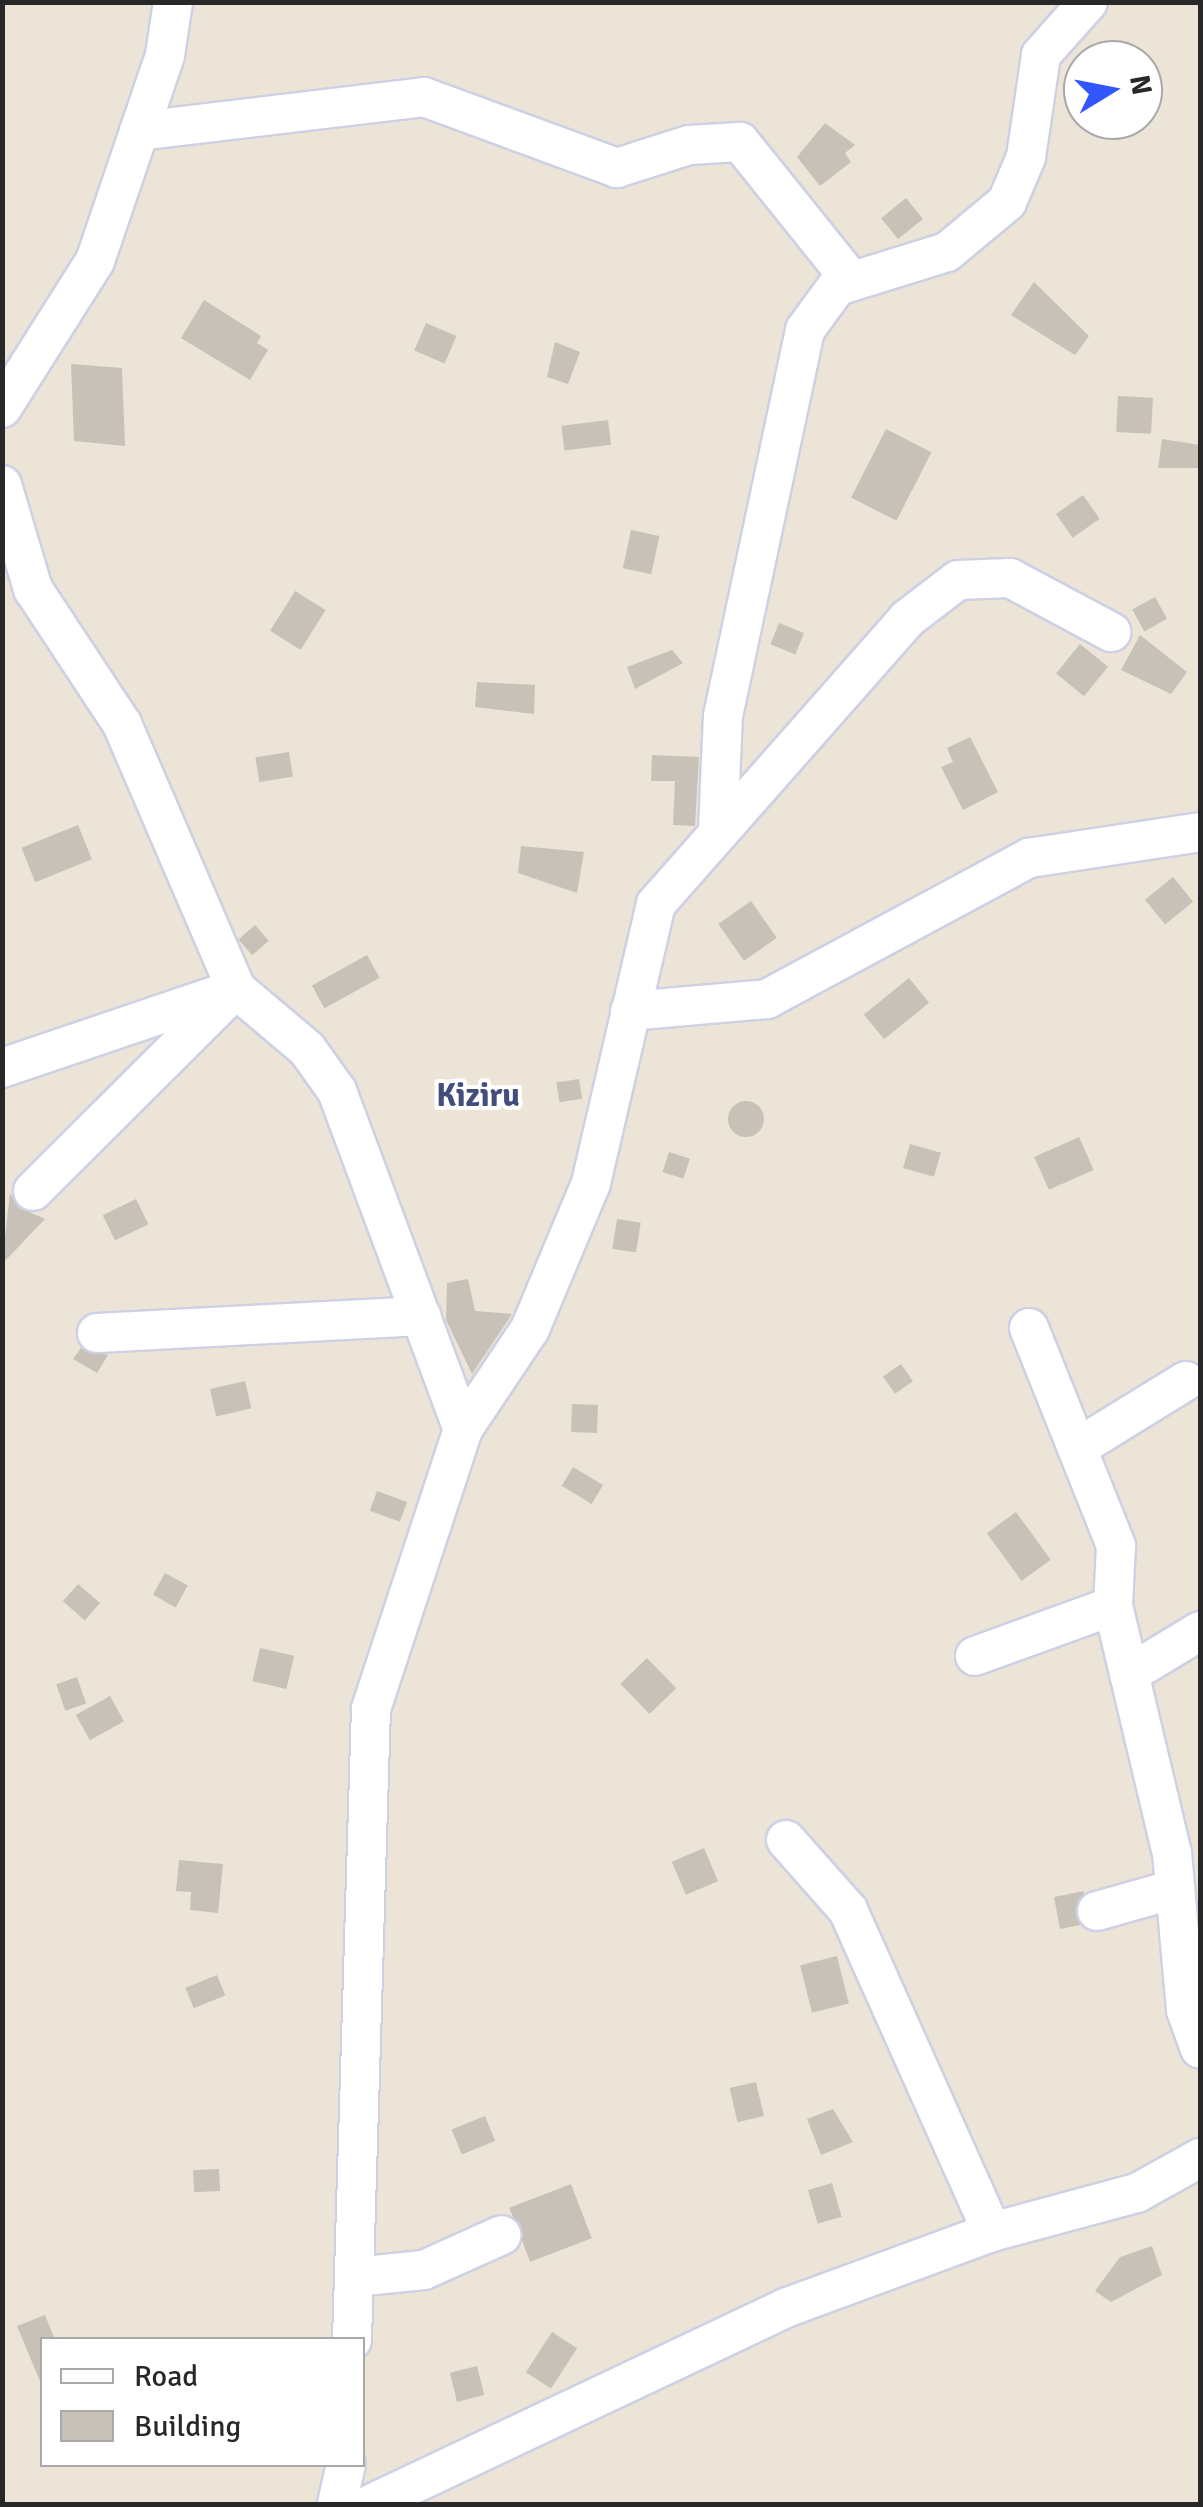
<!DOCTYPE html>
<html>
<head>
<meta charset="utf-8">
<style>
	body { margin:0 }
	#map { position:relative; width:1203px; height:2507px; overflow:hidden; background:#ece4d7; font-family:Signika,sans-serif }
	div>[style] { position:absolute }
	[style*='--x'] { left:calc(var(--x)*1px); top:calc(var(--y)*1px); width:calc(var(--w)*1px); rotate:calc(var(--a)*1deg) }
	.building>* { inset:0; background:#c7c1b8; transform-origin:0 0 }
	.round { border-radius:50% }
	.roads { filter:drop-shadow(2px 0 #cdd1e3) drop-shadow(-2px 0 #cdd1e3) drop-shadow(0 2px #cdd1e3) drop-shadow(0 -2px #cdd1e3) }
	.minor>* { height:38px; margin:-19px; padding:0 19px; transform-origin:19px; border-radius:19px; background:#fff }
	span { translate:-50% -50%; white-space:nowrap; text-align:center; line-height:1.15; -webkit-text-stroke:8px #fff; paint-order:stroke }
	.quarter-label { font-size:32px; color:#444e7d; font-weight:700 }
	.frame { position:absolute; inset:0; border:5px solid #282828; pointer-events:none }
	.legend { position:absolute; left:40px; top:2337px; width:325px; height:130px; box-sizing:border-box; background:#fff; border:2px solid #a9a9a9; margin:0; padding:12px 18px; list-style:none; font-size:30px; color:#282828 }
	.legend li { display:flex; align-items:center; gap:20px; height:50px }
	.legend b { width:50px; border:2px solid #a9a9a9 }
	.north { position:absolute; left:1063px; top:40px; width:100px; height:100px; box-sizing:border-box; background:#fff; border:2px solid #a9a9a9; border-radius:50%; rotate:80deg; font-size:28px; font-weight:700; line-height:40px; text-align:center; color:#282828 }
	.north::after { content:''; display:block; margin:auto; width:35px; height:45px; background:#3257ff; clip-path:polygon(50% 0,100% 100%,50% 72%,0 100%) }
</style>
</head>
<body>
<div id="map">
	<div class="building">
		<div style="clip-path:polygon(825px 123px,855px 145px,845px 153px,851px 162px,820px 186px,797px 157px)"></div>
		<div style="left:906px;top:198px;width:27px;height:32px;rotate:51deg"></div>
		<div style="clip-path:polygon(1034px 282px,1089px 336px,1075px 355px,1011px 315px)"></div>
		<div style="clip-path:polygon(204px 300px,261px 336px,257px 343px,268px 350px,250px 380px,181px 338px)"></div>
		<div style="left:426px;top:323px;width:33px;height:30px;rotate:23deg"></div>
		<div style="clip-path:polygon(555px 342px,580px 352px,568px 384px,547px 377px)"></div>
		<div style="clip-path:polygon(71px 364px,122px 368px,125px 446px,74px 441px)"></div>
		<div style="left:1118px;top:396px;width:35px;height:36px;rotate:3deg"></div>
		<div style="left:608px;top:420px;width:25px;height:47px;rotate:83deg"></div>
		<div style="left:886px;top:429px;width:51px;height:77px;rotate:27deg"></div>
		<div style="clip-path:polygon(1162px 439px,1200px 445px,1200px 468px,1158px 468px)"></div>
		<div style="left:1083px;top:495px;width:29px;height:33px;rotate:55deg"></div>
		<div style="left:631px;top:530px;width:29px;height:39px;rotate:12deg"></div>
		<div style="left:295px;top:591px;width:36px;height:47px;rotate:32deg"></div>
		<div style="left:1155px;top:597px;width:25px;height:26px;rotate:61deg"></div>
		<div style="left:779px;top:623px;width:27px;height:23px;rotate:22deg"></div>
		<div style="clip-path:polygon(1140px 635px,1187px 672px,1171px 694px,1121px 670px)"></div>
		<div style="left:1080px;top:644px;width:36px;height:38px;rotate:39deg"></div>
		<div style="clip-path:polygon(672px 650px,683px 663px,635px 689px,627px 667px)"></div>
		<div style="clip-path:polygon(477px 682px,535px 685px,534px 714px,475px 707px)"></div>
		<div style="clip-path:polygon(970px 737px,998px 792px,963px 810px,941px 767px,953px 762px,947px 748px)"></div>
		<div style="left:289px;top:752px;width:25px;height:34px;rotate:81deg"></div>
		<div style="clip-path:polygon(652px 755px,699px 757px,695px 826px,673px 825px,675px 781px,651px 781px)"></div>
		<div style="left:78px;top:825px;width:37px;height:61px;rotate:68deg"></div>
		<div style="clip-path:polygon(521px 846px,584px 852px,577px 893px,518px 873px)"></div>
		<div style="left:1173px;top:877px;width:32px;height:36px;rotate:51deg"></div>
		<div style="left:751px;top:901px;width:45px;height:40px;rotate:55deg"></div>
		<div style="left:255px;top:925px;width:21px;height:22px;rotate:49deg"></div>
		<div style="left:367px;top:955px;width:26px;height:63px;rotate:61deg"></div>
		<div style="left:909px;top:978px;width:32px;height:58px;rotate:51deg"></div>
		<div style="left:579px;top:1079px;width:20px;height:23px;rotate:81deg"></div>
		<div class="round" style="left:728px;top:1101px;width:36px;height:36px"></div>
		<div style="left:1079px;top:1137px;width:36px;height:49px;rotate:66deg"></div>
		<div style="left:910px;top:1144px;width:32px;height:25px;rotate:16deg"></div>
		<div style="left:669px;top:1152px;width:22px;height:21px;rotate:18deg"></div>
		<div style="clip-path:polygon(10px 1193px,18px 1207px,45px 1219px,2px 1264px)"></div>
		<div style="left:136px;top:1199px;width:28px;height:37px;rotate:64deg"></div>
		<div style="left:617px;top:1219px;width:24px;height:30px;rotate:9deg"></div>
		<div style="clip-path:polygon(468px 1279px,475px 1311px,512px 1314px,472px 1374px,446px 1320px,447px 1283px)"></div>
		<div style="clip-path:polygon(81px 1348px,108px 1355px,97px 1373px,73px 1359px)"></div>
		<div style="left:901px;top:1364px;width:21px;height:22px;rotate:55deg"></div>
		<div style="left:245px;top:1381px;width:28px;height:36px;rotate:77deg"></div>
		<div style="left:572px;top:1404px;width:26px;height:28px;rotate:2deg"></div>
		<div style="left:573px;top:1467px;width:35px;height:22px;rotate:31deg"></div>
		<div style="left:377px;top:1491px;width:32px;height:21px;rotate:20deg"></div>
		<div style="left:1016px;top:1512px;width:59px;height:36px;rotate:54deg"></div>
		<div style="left:165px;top:1573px;width:26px;height:25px;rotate:29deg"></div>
		<div style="left:78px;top:1584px;width:29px;height:23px;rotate:41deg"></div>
		<div style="left:260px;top:1648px;width:35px;height:34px;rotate:13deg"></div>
		<div style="left:647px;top:1658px;width:42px;height:37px;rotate:46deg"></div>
		<div style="left:77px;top:1677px;width:28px;height:22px;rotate:71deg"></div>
		<div style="left:110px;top:1696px;width:29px;height:39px;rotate:61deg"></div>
		<div style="left:704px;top:1848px;width:36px;height:35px;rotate:67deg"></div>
		<div style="clip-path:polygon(179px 1860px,223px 1864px,218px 1913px,190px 1910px,191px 1892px,176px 1891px)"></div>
		<div style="clip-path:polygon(1084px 1891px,1080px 1925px,1060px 1929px,1054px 1897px)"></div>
		<div style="left:837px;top:1956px;width:49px;height:38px;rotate:76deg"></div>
		<div style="left:217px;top:1975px;width:22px;height:34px;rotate:68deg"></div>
		<div style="left:756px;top:2082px;width:35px;height:27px;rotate:77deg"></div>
		<div style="clip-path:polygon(833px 2109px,853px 2142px,821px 2155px,807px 2119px)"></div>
		<div style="left:485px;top:2116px;width:27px;height:36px;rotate:68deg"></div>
		<div style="left:219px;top:2169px;width:22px;height:26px;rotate:87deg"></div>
		<div style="left:832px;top:2183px;width:35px;height:25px;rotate:74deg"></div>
		<div style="left:571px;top:2184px;width:58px;height:66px;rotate:69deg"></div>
		<div style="clip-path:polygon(1152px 2246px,1162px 2275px,1111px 2302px,1095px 2291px,1120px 2257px)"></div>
		<div style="clip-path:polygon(45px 2315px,55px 2340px,42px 2340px,42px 2386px,17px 2326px)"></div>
		<div style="left:552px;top:2332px;width:30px;height:48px;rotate:33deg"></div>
		<div style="left:477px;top:2366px;width:30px;height:28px;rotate:76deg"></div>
	</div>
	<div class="roads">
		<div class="minor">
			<div style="--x:139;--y:131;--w:287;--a:-6.8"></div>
			<div style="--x:424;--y:97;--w:206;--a:20.2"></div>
			<div style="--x:617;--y:168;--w:76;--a:-17.7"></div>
			<div style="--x:689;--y:145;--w:51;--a:-3.4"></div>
			<div style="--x:740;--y:142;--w:176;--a:51.2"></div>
			<div style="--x:2;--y:408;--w:174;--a:-57.7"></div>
			<div style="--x:95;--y:261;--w:218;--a:-71.2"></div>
			<div style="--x:165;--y:55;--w:54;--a:-81.4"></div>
			<div style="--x:2;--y:485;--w:109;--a:73.4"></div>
			<div style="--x:33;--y:589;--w:162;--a:56.6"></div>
			<div style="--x:122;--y:724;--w:288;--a:66.7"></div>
			<div style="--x:236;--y:989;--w:93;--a:40.2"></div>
			<div style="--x:307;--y:1049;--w:52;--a:54.5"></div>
			<div style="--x:337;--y:1091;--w:361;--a:69.6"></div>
			<div style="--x:718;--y:830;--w:114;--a:-87.5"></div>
			<div style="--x:723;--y:716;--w:395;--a:-78"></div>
			<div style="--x:805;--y:330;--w:54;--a:-54"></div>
			<div style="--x:837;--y:286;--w:115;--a:-17.2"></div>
			<div style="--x:947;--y:252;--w:78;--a:-39.8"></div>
			<div style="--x:1007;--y:202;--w:49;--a:-67.1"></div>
			<div style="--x:1026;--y:157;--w:103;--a:-81.6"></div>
			<div style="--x:1041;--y:55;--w:71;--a:-48.4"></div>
			<div style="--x:630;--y:1011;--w:138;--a:-5"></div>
			<div style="--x:767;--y:999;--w:298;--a:-28.3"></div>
			<div style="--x:1029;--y:858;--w:173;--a:-8.6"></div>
			<div style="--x:2;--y:1068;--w:240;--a:-18.7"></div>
			<div style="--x:33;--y:1191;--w:286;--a:-44.9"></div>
			<div style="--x:1029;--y:1328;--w:235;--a:68.2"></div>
			<div style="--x:1116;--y:1546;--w:60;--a:92.9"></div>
			<div style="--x:1113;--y:1606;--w:254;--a:76.6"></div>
			<div style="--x:1172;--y:1853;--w:158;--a:84.9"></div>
			<div style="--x:1186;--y:2010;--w:41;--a:70.3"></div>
			<div style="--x:97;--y:1333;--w:325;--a:-3"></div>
			<div style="--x:1077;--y:1448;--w:128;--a:-31.6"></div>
			<div style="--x:975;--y:1656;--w:147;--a:-19.9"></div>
			<div style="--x:1129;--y:1674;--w:83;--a:-31.2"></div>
			<div style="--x:786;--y:1840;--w:94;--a:48.5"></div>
			<div style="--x:848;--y:1910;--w:353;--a:65.9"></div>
			<div style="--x:1097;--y:1911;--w:81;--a:-15.8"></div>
			<div style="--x:355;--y:2277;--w:69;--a:-5.8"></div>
			<div style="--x:424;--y:2270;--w:85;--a:-24.2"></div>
			<div style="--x:352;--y:2340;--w:631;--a:-88.28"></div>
			<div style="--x:371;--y:1709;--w:295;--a:-71.8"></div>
			<div style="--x:463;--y:1429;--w:120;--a:-56.2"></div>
			<div style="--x:530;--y:1329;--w:158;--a:-67.3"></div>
			<div style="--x:591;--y:1183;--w:286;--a:-76.9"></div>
			<div style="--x:656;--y:904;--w:380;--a:-48.6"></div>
			<div style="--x:907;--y:619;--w:64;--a:-37.4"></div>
			<div style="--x:958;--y:580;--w:52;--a:-2.2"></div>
			<div style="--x:1010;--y:578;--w:115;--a:28.1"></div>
			<div style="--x:337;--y:2504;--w:41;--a:-77.3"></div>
			<div style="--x:371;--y:2504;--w:461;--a:-25.3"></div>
			<div style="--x:788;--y:2307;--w:217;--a:-20.2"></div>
			<div style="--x:992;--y:2232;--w:150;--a:-15.1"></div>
			<div style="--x:1137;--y:2193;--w:72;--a:-29.1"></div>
		</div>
	</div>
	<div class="quarter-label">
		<span style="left:478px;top:1096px">Kiziru</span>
	</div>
	<div class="frame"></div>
	<ul class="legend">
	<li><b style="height:12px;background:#fff"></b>Road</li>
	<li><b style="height:28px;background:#c7c1b8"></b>Building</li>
	</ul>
	<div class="north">N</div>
</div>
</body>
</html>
